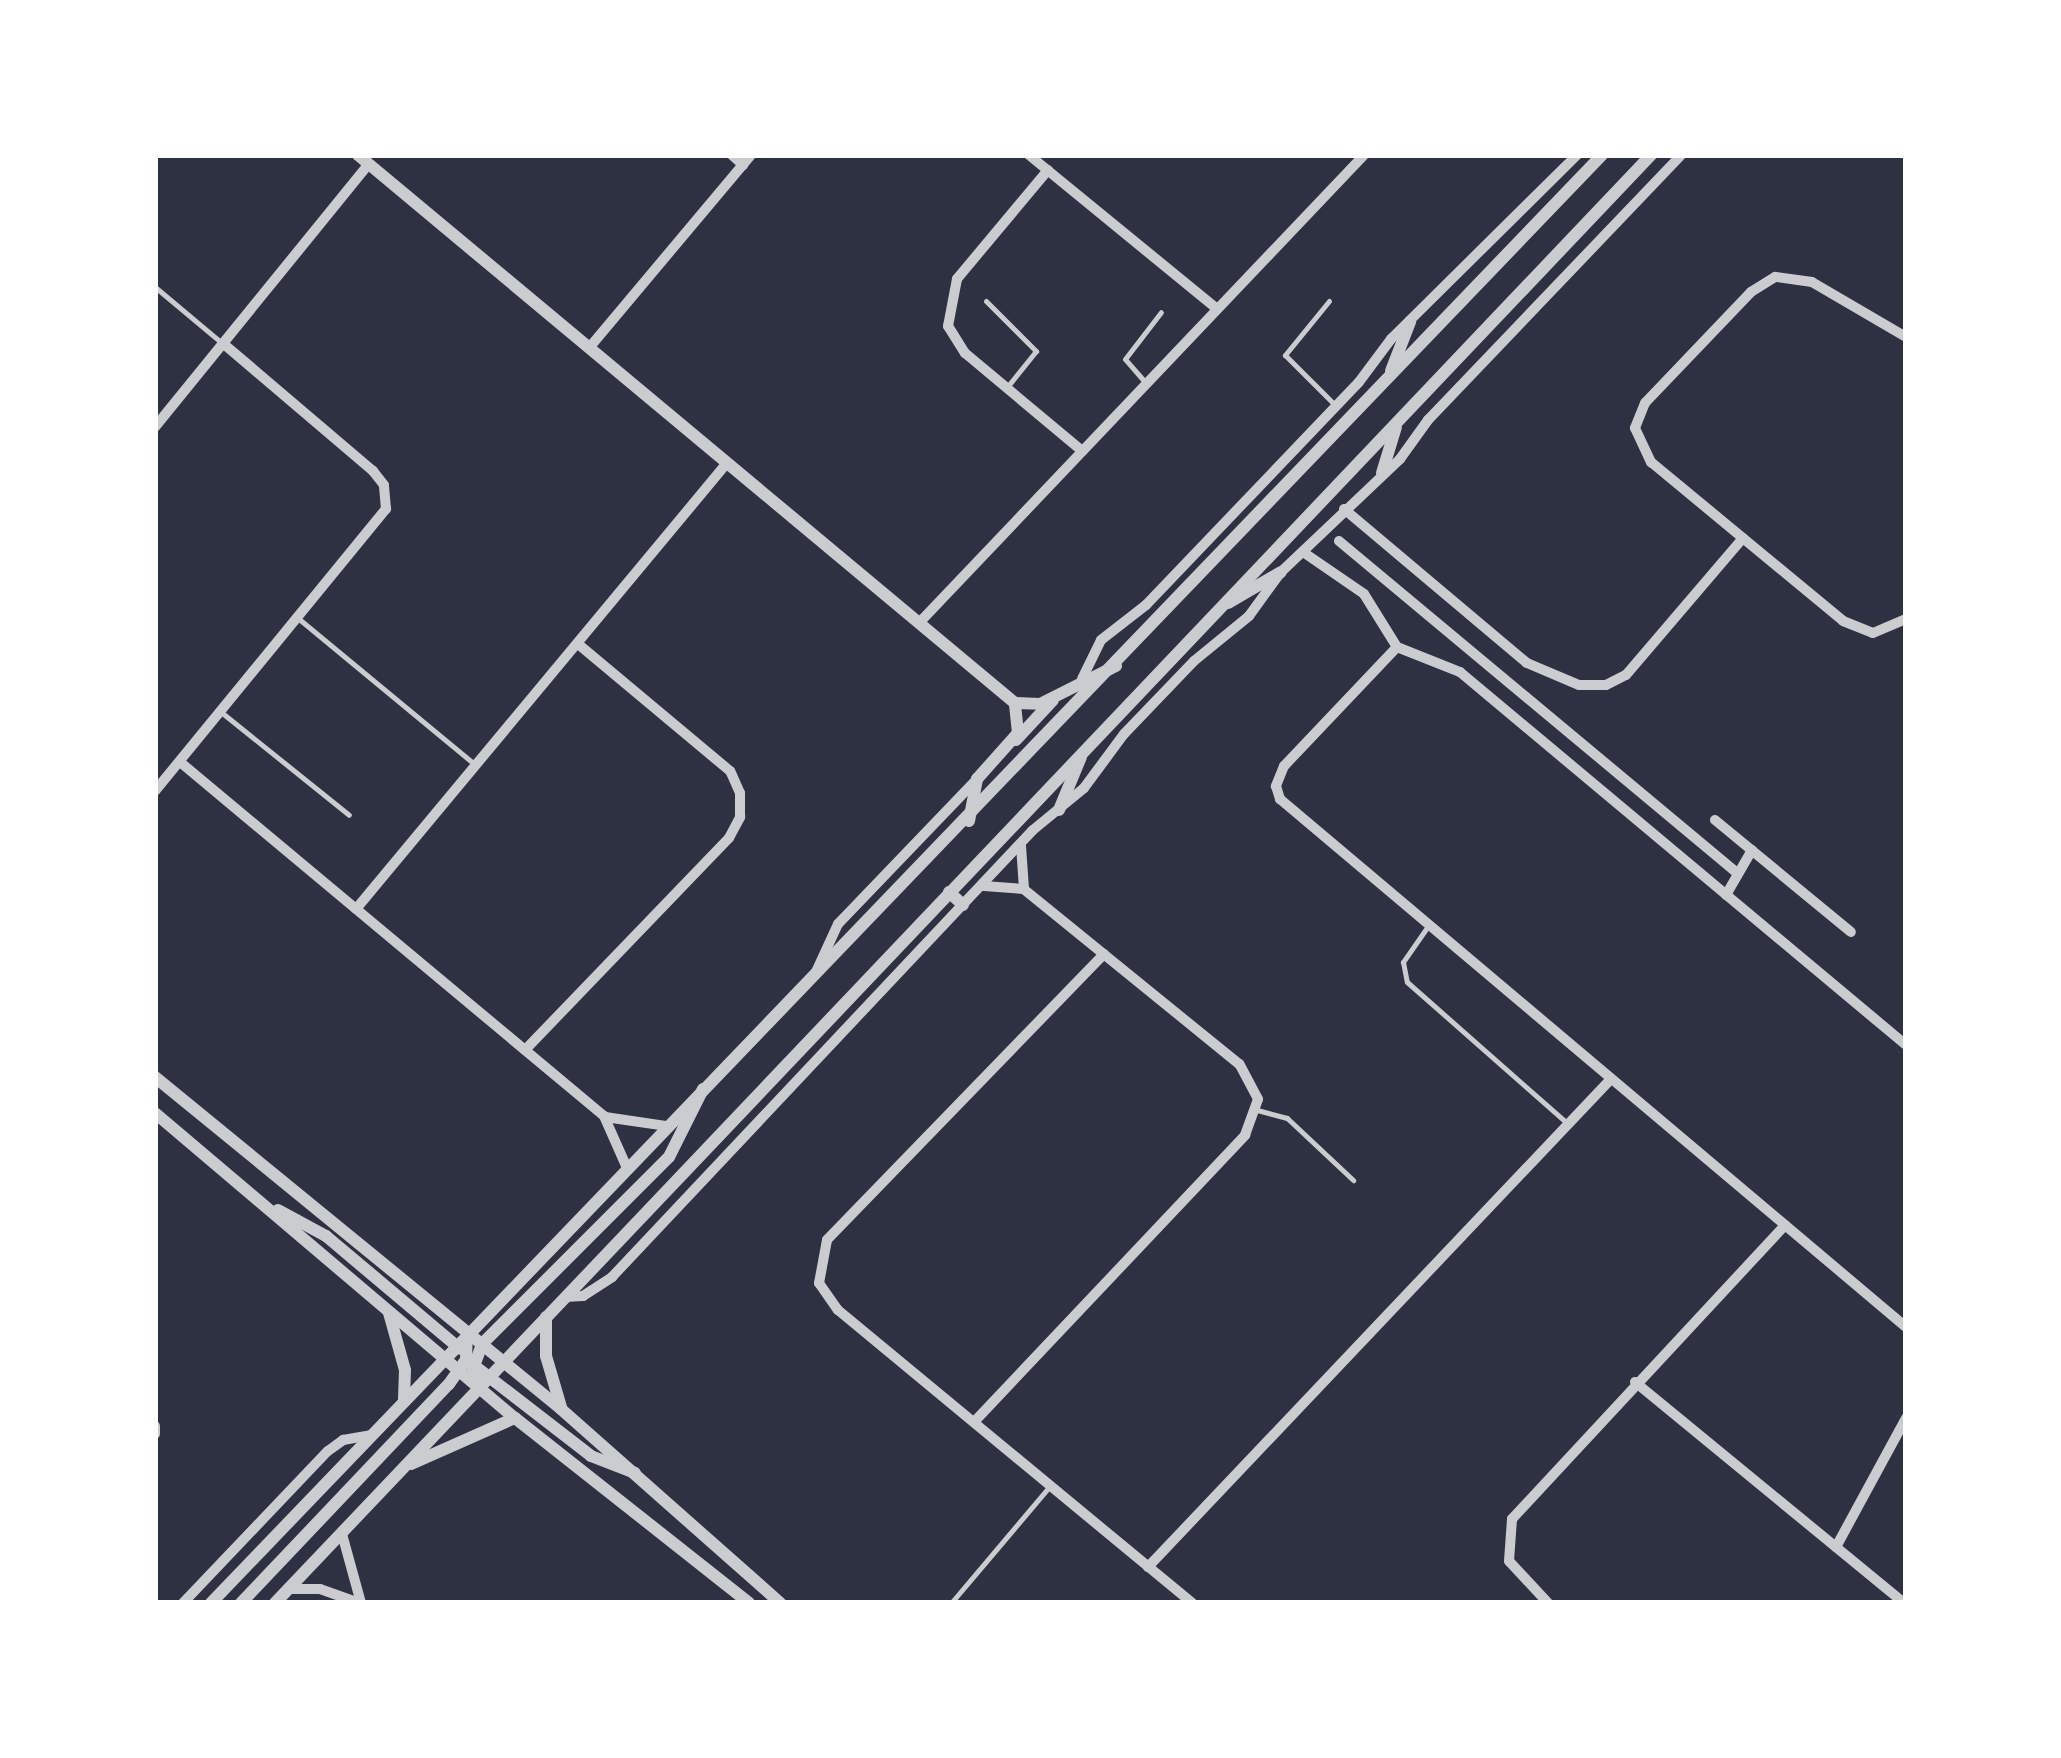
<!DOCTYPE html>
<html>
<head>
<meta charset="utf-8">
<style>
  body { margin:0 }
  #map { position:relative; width:2061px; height:1758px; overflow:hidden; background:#2d3142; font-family:Commissioner,sans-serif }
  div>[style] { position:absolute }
  .service>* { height:5px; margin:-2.5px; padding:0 2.5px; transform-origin:2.5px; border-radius:2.5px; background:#caccd0 }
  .minor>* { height:10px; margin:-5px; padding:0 5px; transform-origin:5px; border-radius:5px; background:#caccd0 }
  .tertiary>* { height:12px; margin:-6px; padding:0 6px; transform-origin:6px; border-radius:6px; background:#caccd0 }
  span { translate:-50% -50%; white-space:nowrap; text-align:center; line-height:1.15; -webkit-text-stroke:8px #fff; paint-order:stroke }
  .frame { position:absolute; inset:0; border:158px solid #fff; pointer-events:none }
</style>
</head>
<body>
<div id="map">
  <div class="service">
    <i style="left:155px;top:287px;width:87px;rotate:39.9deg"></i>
    <i style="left:986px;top:301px;width:71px;rotate:45deg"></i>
    <i style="left:1036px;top:351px;width:45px;rotate:128.7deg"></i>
    <i style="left:1329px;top:301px;width:70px;rotate:129.2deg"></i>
    <i style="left:1285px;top:355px;width:69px;rotate:45deg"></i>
    <i style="left:1145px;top:382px;width:30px;rotate:-131deg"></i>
    <i style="left:1125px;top:359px;width:59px;rotate:-52.5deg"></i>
    <i style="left:299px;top:619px;width:227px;rotate:39.6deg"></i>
    <i style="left:221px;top:712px;width:164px;rotate:38.8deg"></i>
    <i style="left:1428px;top:926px;width:44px;rotate:124.8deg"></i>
    <i style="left:1403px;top:962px;width:20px;rotate:79deg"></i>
    <i style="left:1407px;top:982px;width:215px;rotate:41.4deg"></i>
    <i style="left:1257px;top:1110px;width:31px;rotate:15deg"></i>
    <i style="left:1287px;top:1118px;width:91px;rotate:43.2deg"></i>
    <i style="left:951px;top:1603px;width:153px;rotate:-49.8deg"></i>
  </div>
  <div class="minor">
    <i style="left:732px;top:155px;width:15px;rotate:42deg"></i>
    <i style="left:1029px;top:155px;width:243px;rotate:39.3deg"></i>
    <i style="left:1048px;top:170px;width:142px;rotate:129.9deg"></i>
    <i style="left:957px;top:279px;width:48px;rotate:100.8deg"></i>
    <i style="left:948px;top:326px;width:32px;rotate:58deg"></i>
    <i style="left:965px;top:353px;width:153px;rotate:39.9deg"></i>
    <i style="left:1906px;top:337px;width:109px;rotate:-149.7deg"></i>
    <i style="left:1812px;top:282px;width:37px;rotate:-172deg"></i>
    <i style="left:1775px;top:277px;width:28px;rotate:148deg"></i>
    <i style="left:1751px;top:292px;width:153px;rotate:133.7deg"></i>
    <i style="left:1645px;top:403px;width:27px;rotate:112deg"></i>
    <i style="left:1635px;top:428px;width:38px;rotate:65deg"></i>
    <i style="left:1651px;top:462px;width:249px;rotate:39.6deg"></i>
    <i style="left:1843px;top:621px;width:32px;rotate:22deg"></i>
    <i style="left:1873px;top:633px;width:36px;rotate:-23deg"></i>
    <i style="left:589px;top:348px;width:252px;rotate:-50deg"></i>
    <i style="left:155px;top:427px;width:339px;rotate:-50.9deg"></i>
    <i style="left:1344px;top:509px;width:239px;rotate:40.1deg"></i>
    <i style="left:1527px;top:663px;width:56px;rotate:22.9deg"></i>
    <i style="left:1579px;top:685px;width:27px"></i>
    <i style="left:1606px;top:685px;width:22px;rotate:-27deg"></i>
    <i style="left:1626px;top:675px;width:180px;rotate:-49.5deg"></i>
    <i style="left:1339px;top:541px;width:517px;rotate:39.82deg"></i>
    <i style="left:1303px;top:552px;width:74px;rotate:34.5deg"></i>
    <i style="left:1364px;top:594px;width:62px;rotate:58.1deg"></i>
    <i style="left:1397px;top:647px;width:68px;rotate:21.6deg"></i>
    <i style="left:1460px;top:672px;width:581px;rotate:39.91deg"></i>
    <i style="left:919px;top:623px;width:646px;rotate:-46.44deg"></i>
    <i style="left:1397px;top:647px;width:164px;rotate:133.5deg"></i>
    <i style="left:1284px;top:766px;width:22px;rotate:112deg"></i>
    <i style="left:1276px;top:786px;width:14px;rotate:73deg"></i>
    <i style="left:1280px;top:799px;width:819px;rotate:40.15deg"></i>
    <i style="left:1082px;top:679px;width:43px;rotate:-64deg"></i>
    <i style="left:1101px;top:640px;width:57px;rotate:-37.9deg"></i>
    <i style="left:1146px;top:605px;width:308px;rotate:-46.3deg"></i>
    <i style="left:1359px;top:382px;width:54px;rotate:-53.3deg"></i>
    <i style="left:1391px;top:339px;width:262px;rotate:-44.7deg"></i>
    <i style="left:180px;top:762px;width:552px;rotate:39.86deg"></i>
    <i style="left:604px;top:1116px;width:57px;rotate:66.1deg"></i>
    <i style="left:155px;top:791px;width:365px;rotate:-50.7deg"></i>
    <i style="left:386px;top:509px;width:24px;rotate:-95deg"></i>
    <i style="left:384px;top:485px;width:18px;rotate:-128deg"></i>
    <i style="left:373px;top:471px;width:196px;rotate:-139.6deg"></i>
    <i style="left:1715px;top:820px;width:176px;rotate:39.5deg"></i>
    <i style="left:1021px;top:846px;width:43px;rotate:86deg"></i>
    <i style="left:1726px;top:895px;width:52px;rotate:-60deg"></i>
    <i style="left:356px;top:909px;width:580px;rotate:-50.25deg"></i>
    <i style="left:1104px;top:954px;width:398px;rotate:134.1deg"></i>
    <i style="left:827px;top:1240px;width:44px;rotate:100.5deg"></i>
    <i style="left:819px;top:1283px;width:33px;rotate:55deg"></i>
    <i style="left:838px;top:1310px;width:460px;rotate:39.6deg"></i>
    <i style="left:815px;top:974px;width:55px;rotate:-65.3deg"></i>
    <i style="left:838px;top:924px;width:201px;rotate:-46.2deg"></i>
    <i style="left:525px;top:1050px;width:294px;rotate:-46.1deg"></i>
    <i style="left:729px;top:838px;width:24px;rotate:-62deg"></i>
    <i style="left:740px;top:817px;width:24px;rotate:-90deg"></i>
    <i style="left:740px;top:793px;width:24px;rotate:-114deg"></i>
    <i style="left:730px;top:771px;width:199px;rotate:-140.1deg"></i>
    <i style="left:605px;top:1117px;width:63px;rotate:8.3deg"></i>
    <i style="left:565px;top:1297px;width:18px;rotate:-3deg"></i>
    <i style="left:583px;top:1296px;width:35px;rotate:-33deg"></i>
    <i style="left:612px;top:1277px;width:614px;rotate:-46.72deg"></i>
    <i style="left:1033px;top:830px;width:66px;rotate:-39.5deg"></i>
    <i style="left:1084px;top:788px;width:67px;rotate:-53.5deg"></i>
    <i style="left:1124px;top:734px;width:101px;rotate:-46.2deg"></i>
    <i style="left:1194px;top:661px;width:71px;rotate:-39.3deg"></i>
    <i style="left:1249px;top:616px;width:54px;rotate:-54deg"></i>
    <i style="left:1281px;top:572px;width:164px;rotate:-43.5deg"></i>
    <i style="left:1400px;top:459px;width:48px;rotate:-54.3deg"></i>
    <i style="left:1428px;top:420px;width:366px;rotate:-46.3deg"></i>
    <i style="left:1635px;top:1382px;width:348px;rotate:39.4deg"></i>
    <i style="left:974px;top:1422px;width:395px;rotate:-46.6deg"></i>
    <i style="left:1245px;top:1135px;width:38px;rotate:-70deg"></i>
    <i style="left:1258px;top:1099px;width:40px;rotate:-118deg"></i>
    <i style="left:1239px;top:1064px;width:277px;rotate:-140.9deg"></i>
    <i style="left:1024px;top:889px;width:40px;rotate:-175.7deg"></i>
    <i style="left:155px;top:1426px;width:8px;rotate:90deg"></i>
    <i style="left:342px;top:1534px;width:72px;rotate:74.6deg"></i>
    <i style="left:1836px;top:1547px;width:147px;rotate:-61.5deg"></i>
    <i style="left:1148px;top:1567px;width:673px;rotate:-46.51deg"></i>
    <i style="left:289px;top:1589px;width:31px"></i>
    <i style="left:320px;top:1589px;width:41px;rotate:19.7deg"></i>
    <i style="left:183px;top:1603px;width:210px;rotate:-46.4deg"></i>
    <i style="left:328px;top:1451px;width:19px;rotate:-36deg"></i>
    <i style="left:343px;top:1440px;width:28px;rotate:-10deg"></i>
    <i style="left:1548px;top:1603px;width:57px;rotate:-132.9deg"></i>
    <i style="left:1509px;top:1561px;width:42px;rotate:-85.9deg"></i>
    <i style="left:1512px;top:1519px;width:401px;rotate:-47.1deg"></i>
  </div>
  <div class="tertiary">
    <i style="left:358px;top:155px;width:856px;rotate:39.83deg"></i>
    <i style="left:1015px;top:703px;width:25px;rotate:2deg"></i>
    <i style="left:1040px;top:704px;width:85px;rotate:-26.6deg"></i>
    <i style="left:1391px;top:371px;width:53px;rotate:-68.8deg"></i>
    <i style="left:1382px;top:473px;width:48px;rotate:-73.1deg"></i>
    <i style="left:1228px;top:603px;width:61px;rotate:-30.3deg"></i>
    <i style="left:1016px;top:740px;width:54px;rotate:-47.2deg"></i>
    <i style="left:1059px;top:810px;width:57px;rotate:-67.5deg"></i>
    <i style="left:969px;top:821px;width:43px;rotate:-79.2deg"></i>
    <i style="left:977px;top:779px;width:62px;rotate:-48.3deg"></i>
    <i style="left:1018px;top:733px;width:30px;rotate:-96deg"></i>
    <i style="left:949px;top:892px;width:19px;rotate:43deg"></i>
    <i style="left:155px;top:1077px;width:524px;rotate:39.27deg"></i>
    <i style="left:561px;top:1409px;width:293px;rotate:41.5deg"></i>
    <i style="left:155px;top:1113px;width:472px;rotate:40.3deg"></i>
    <i style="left:515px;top:1418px;width:298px;rotate:38.3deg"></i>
    <i style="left:278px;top:1210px;width:55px;rotate:28.4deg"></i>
    <i style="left:326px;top:1236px;width:175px;rotate:40.1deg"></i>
    <i style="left:389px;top:1313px;width:59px;rotate:74.3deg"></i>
    <i style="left:405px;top:1370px;width:29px;rotate:92deg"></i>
    <i style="left:546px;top:1317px;width:39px;rotate:90deg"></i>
    <i style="left:546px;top:1356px;width:53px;rotate:73.6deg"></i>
    <i style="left:467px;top:1360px;width:157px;rotate:37.7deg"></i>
    <i style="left:591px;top:1456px;width:47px;rotate:21.1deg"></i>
    <i style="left:477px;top:1385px;width:16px;rotate:-104deg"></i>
    <i style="left:473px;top:1369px;width:27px;rotate:-70deg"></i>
    <i style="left:482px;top:1344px;width:264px;rotate:-45deg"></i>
    <i style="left:669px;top:1157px;width:76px;rotate:-63.4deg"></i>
    <i style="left:411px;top:1464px;width:114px;rotate:-23.9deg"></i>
    <i style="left:211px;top:1603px;width:2008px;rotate:-46.15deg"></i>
    <i style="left:241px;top:1603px;width:302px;rotate:-46.5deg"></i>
    <i style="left:449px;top:1384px;width:29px;rotate:-55deg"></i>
    <i style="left:466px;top:1360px;width:28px;rotate:-88deg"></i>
    <i style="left:275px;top:1603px;width:1998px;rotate:-46.46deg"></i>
  </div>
  <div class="frame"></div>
</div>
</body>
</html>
